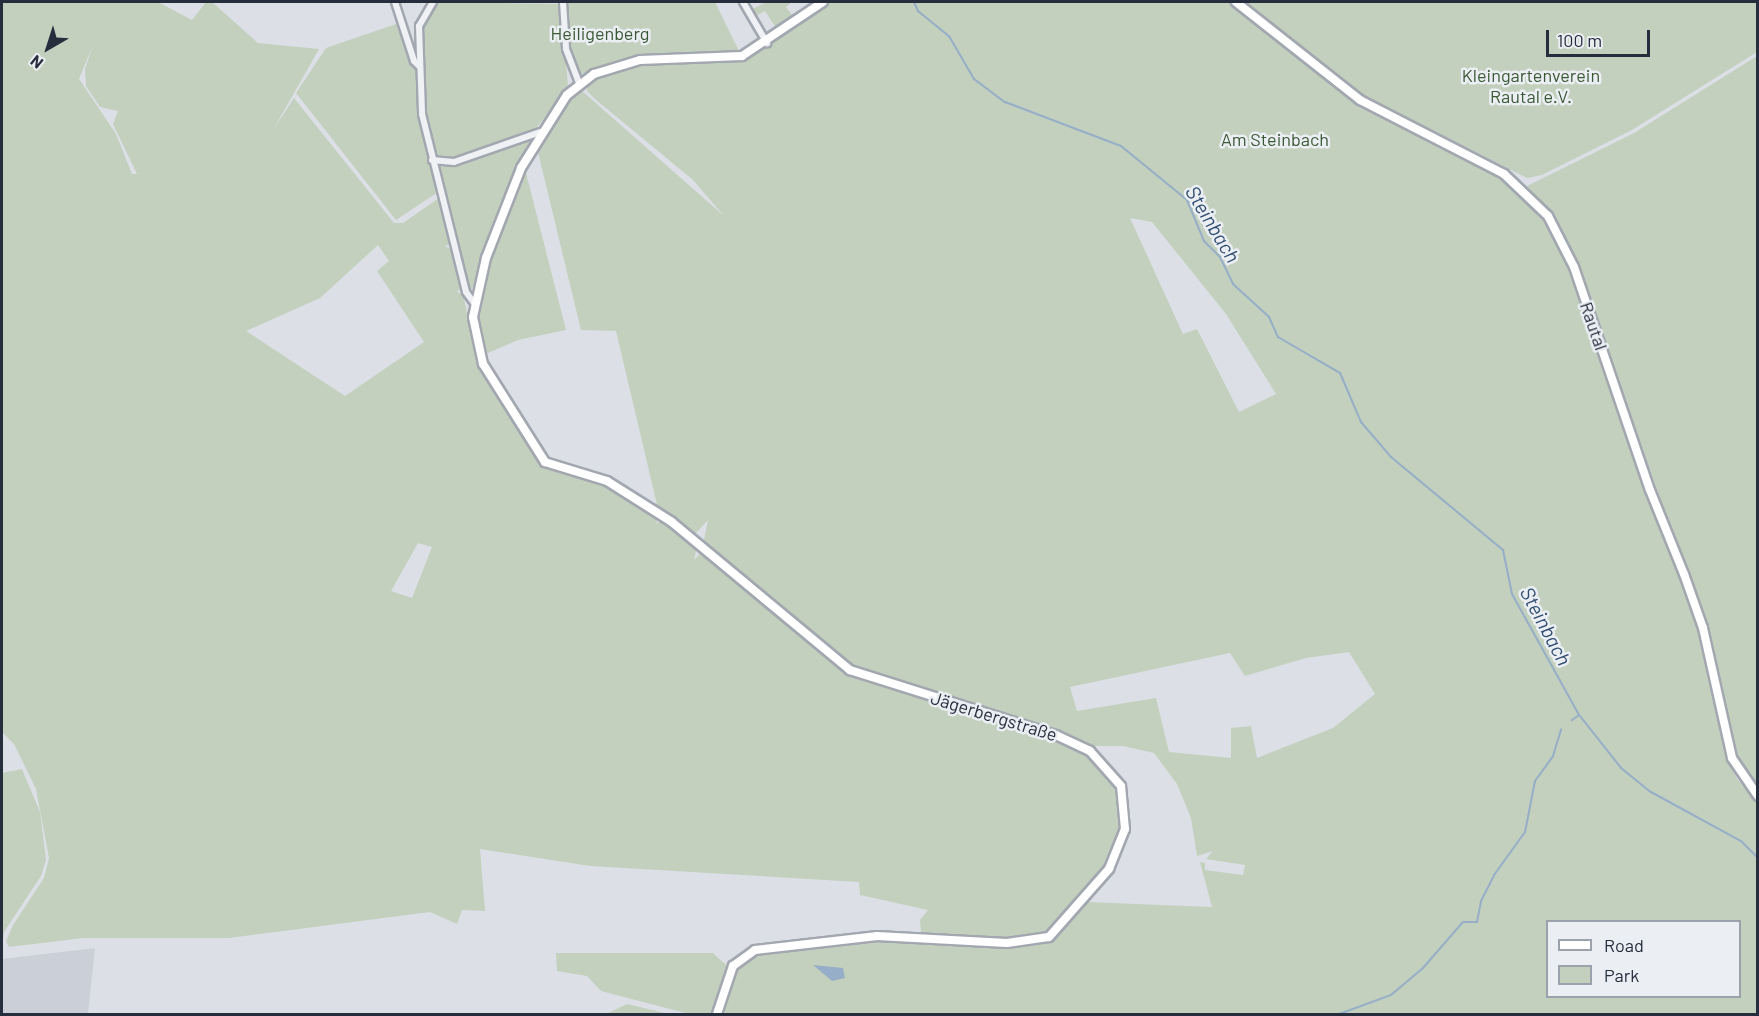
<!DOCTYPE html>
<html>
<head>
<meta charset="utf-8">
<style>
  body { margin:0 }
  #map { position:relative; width:1759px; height:1016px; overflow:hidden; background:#dce0e6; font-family:Barlow,sans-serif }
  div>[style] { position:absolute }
  .built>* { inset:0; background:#cacfd8 }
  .green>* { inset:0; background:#c2d0bd }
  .water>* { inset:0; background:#96aec7 }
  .stream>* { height:2px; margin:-1px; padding:0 1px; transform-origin:1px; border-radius:1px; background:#96aec7 }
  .roads { filter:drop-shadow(2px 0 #a2a7b0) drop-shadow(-2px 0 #a2a7b0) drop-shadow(0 2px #a2a7b0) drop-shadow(0 -2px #a2a7b0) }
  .street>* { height:6px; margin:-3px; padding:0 3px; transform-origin:3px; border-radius:3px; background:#eff1f5 }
  .secondary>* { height:8px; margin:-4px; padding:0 4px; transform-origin:4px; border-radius:4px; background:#fff }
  span { translate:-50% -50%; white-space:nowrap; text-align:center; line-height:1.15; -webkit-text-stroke:5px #ebeff4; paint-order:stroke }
  .park-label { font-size:18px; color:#3a5833 }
  .street-label { font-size:18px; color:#262e3d }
  .water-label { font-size:20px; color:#304c70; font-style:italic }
  .frame { position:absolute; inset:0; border:3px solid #262e3d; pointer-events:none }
  .legend { position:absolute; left:1546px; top:920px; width:195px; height:78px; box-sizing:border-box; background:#ebeff4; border:2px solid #9ca2ab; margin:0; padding:8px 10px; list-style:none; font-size:18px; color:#262e3d }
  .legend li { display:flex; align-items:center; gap:12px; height:30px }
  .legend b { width:30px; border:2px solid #9ca2ab }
  .north { position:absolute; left:18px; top:18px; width:60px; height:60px; -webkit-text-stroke:4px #ebeff4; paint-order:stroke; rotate:219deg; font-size:16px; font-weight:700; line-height:24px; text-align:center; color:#262e3d }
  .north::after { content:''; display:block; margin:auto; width:21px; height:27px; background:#262e3d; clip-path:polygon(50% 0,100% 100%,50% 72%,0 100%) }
  .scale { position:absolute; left:1546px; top:30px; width:104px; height:27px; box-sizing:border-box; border:3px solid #262e3d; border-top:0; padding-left:8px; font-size:18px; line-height:21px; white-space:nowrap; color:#262e3d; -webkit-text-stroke:4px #ebeff4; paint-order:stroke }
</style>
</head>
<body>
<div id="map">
  <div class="built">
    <i style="clip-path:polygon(95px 948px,88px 1014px,2px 1014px,2px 959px)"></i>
  </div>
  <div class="green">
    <i style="clip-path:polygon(evenodd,2px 2px,158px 2px,192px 20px,206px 2px,212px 2px,258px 43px,319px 49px,273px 130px,294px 98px,394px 223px,403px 223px,439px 198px,450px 244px,445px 246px,452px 250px,461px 288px,457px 292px,463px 294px,476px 358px,495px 395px,543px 464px,606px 484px,656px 516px,657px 524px,662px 519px,697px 546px,694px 560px,702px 552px,835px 664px,859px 679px,1022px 727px,1087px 755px,1118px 787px,1122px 828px,1105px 867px,1048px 934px,1027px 940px,921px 933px,920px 920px,928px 910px,860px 895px,859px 882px,590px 866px,480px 849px,485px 911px,462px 910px,457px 924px,430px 912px,229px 938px,83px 938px,9px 947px,6px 941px,13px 925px,44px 878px,49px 858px,36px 789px,14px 744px,2px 732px,2px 2px,93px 45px,85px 69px,86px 86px,100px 107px,118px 111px,113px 124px,137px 174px,132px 174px,116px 134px,79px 79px,93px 45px,2px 2px,378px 245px,389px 261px,377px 271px,424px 342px,345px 396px,246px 331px,320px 298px,378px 245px,2px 2px,418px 543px,432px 547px,412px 598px,391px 591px,418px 543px)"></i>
    <i style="clip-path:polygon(436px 2px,562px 4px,568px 88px,533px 132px,451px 160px,435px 155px,425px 112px,422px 28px)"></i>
    <i style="clip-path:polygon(565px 2px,715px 2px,740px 53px,640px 57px,580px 74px,574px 71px,569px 50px)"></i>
    <i style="clip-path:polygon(767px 2px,792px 2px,786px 7px,795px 19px,778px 31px,765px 11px,756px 16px,752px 9px)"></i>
    <i style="clip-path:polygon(evenodd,829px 2px,1228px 2px,1373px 114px,1505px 180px,1546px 218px,1570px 264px,1699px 628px,1728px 760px,1737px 779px,1757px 802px,1757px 1014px,720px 1014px,734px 973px,753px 954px,878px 940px,1034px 946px,1063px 929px,1086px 902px,1212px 907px,1200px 862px,1205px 863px,1205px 870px,1243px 875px,1245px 865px,1206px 859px,1213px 851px,1197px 856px,1191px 818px,1177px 784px,1154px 753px,1123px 746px,1088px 746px,1025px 721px,863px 671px,847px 663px,708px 547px,704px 540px,708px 520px,694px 535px,658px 509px,616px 331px,581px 330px,536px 144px,565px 102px,581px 90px,724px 216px,693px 180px,595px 99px,587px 91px,587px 82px,641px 63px,741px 61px,829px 2px,1130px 218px,1152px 222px,1226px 314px,1276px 394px,1239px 412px,1197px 329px,1183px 334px,1130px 218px,829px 2px,1349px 652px,1375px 694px,1333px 728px,1257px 758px,1251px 726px,1231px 728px,1231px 758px,1169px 752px,1156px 698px,1077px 711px,1070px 687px,1230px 653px,1245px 676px,1306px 658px,1349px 652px,829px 2px,1548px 922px,1740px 922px,1740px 996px,1548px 996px,1548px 922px)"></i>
    <i style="clip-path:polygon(1242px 2px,1757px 2px,1757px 52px,1632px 130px,1542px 175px,1527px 178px,1363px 95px)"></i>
    <i style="clip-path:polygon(396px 24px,415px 67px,419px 112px,438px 192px,396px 220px,296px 93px,326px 48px)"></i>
    <i style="clip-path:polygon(1757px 56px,1757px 790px,1737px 756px,1687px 572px,1578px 272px,1556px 223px,1527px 186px,1634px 133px)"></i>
    <i style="clip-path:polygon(532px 137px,498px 213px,472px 289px,468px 287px,440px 166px)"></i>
    <i style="clip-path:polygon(525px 169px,566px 330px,518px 340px,483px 355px,477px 319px,489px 258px)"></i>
    <i style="clip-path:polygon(22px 769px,40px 812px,46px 860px,41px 876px,4px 932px,2px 951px,2px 773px)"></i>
    <i style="clip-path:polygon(556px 953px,713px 953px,727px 966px,713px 1014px,689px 1014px,601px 991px,587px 976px,557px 971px)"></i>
    <i style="clip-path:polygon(627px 1004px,669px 1014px,606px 1014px)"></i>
  </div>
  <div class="water">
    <i style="clip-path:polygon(813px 965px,843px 968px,845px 978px,832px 981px)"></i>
  </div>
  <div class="stream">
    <i style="left:914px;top:2px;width:10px;rotate:66deg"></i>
    <i style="left:918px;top:11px;width:40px;rotate:39deg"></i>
    <i style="left:949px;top:36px;width:50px;rotate:59.8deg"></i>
    <i style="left:974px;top:79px;width:39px;rotate:37deg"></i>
    <i style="left:1005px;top:102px;width:124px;rotate:20.8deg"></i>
    <i style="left:1121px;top:146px;width:85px;rotate:39.3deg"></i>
    <i style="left:1187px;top:200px;width:44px;rotate:67.5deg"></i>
    <i style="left:1204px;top:241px;width:23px;rotate:45deg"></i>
    <i style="left:1220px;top:257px;width:30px;rotate:64deg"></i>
    <i style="left:1233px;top:284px;width:49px;rotate:42.5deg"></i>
    <i style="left:1269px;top:317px;width:22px;rotate:66deg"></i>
    <i style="left:1278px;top:337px;width:72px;rotate:30.1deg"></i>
    <i style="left:1340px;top:373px;width:53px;rotate:66.8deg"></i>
    <i style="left:1361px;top:422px;width:46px;rotate:49.4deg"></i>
    <i style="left:1391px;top:457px;width:146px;rotate:39.7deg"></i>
    <i style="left:1503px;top:550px;width:45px;rotate:78.4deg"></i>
    <i style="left:1512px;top:594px;width:138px;rotate:61deg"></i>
    <i style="left:1579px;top:715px;width:9px;rotate:144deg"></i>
    <i style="left:1580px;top:716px;width:66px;rotate:51.7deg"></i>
    <i style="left:1621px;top:768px;width:38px;rotate:39deg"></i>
    <i style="left:1651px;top:792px;width:102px;rotate:28.6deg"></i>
    <i style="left:1741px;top:841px;width:24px;rotate:45deg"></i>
    <i style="left:1339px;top:1014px;width:55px;rotate:-20.1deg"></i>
    <i style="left:1391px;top:995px;width:42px;rotate:-40.2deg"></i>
    <i style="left:1423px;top:968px;width:61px;rotate:-49deg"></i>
    <i style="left:1463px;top:922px;width:14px"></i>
    <i style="left:1477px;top:922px;width:21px;rotate:-79deg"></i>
    <i style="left:1481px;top:901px;width:29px;rotate:-63deg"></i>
    <i style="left:1494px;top:875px;width:53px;rotate:-54.2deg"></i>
    <i style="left:1525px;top:832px;width:52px;rotate:-78.9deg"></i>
    <i style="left:1535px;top:781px;width:31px;rotate:-54deg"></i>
    <i style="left:1553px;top:756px;width:28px;rotate:-73deg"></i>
  </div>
  <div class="roads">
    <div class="street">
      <i style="left:395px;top:2px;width:62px;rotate:72.1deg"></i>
      <i style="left:414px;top:61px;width:7px;rotate:45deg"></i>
      <i style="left:433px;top:2px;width:28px;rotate:120deg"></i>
      <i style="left:419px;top:26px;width:88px;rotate:88deg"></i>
      <i style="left:422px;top:114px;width:183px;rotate:76.1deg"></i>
      <i style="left:466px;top:292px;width:14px;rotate:54deg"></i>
      <i style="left:563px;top:2px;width:47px;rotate:86.3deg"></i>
      <i style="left:566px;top:49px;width:36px;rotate:69deg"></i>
      <i style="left:743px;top:2px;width:48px;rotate:59.7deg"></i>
      <i style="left:432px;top:160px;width:22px;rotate:5deg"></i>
      <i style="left:454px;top:162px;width:91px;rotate:-19.2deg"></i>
    </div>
    <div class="secondary">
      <i style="left:1236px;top:2px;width:158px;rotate:38.3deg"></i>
      <i style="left:1360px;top:100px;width:162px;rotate:27.2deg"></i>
      <i style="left:1504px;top:174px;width:61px;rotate:43.7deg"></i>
      <i style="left:1548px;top:216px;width:57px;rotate:63deg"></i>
      <i style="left:1574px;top:267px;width:236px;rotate:71.2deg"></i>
      <i style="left:1650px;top:490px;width:91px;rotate:68deg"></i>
      <i style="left:1684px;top:574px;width:57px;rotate:70.6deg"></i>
      <i style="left:1703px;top:628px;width:133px;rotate:77.4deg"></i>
      <i style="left:1732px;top:758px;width:46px;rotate:55.6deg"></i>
      <i style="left:717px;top:1014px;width:51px;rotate:-71.6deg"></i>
      <i style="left:733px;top:966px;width:27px;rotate:-36deg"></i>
      <i style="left:755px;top:950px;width:123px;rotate:-6.5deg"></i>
      <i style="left:877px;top:936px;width:130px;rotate:3.1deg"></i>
      <i style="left:1007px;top:943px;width:42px;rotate:-8.1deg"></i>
      <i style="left:1049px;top:937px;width:91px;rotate:-48.6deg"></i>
      <i style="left:1109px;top:869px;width:43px;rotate:-68.2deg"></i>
      <i style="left:1125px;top:829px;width:43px;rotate:-95.3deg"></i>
      <i style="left:1121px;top:786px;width:47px;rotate:-131.5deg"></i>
      <i style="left:1090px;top:751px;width:38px;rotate:-155deg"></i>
      <i style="left:1056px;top:735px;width:216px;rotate:-162.5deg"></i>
      <i style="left:850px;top:670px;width:231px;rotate:-140.3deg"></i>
      <i style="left:672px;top:522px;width:77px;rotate:-147.8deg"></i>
      <i style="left:607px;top:481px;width:65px;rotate:-163deg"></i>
      <i style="left:545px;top:462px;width:116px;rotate:-122.3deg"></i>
      <i style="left:483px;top:364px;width:48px;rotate:-102deg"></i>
      <i style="left:473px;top:317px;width:60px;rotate:-77.6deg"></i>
      <i style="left:486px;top:258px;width:97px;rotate:-68.7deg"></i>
      <i style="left:521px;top:168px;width:86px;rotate:-57.8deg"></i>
      <i style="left:567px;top:95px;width:34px;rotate:-38deg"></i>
      <i style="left:594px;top:74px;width:48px;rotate:-16.9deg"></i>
      <i style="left:640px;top:60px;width:102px;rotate:-2.2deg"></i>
      <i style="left:742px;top:56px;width:97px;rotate:-33.7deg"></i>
    </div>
  </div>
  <div class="park-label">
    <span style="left:600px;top:33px">Heiligenberg</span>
    <span style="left:1531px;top:86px">Kleingartenverein<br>Rautal e.V.</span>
    <span style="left:1275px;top:139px">Am Steinbach</span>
  </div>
  <div class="street-label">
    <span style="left:1594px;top:326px;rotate:71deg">Rautal</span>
    <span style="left:994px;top:716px;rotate:17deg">Jägerbergstraße</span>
  </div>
  <div class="water-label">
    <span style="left:1213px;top:224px;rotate:59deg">Steinbach</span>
    <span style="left:1546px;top:626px;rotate:62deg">Steinbach</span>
  </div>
  <div class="frame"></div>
  <ul class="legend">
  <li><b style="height:8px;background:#fff"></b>Road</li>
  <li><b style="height:16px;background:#c2d0bd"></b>Park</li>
  </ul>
  <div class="north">N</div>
  <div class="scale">100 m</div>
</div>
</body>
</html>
